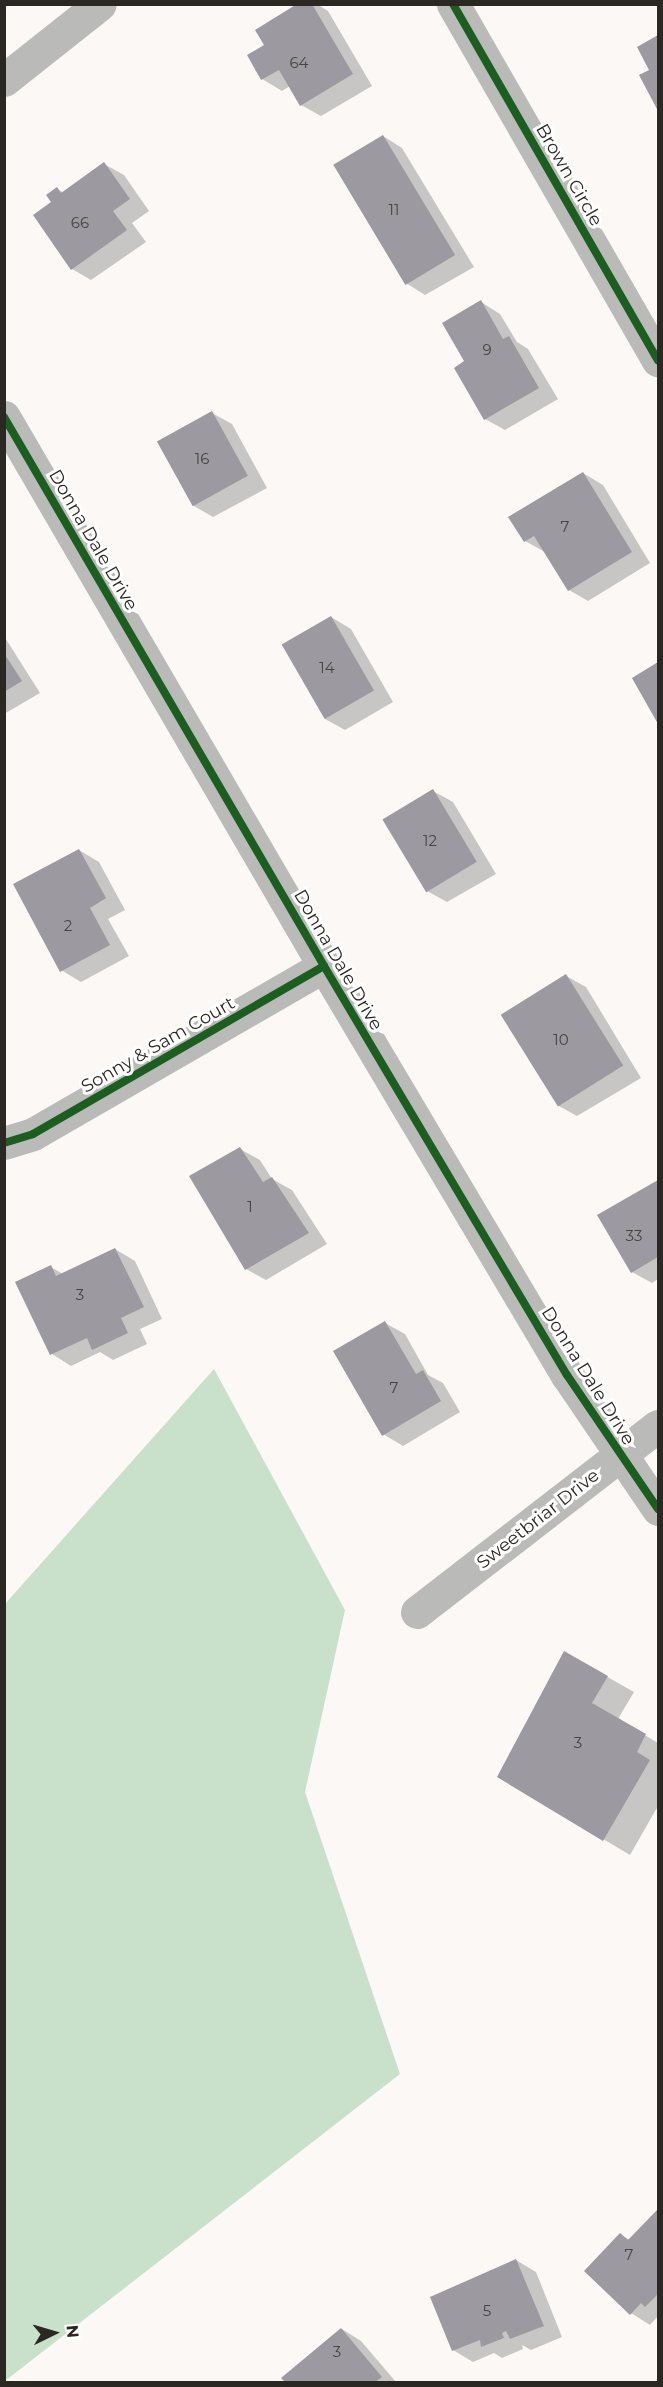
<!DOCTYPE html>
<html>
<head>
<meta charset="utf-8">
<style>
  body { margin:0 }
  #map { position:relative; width:663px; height:2387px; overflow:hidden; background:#fbf8f5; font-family:Montserrat,sans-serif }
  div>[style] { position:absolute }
  .forest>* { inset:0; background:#c9e1cb }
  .shadow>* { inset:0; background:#0003 }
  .building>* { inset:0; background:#9c99a0; transform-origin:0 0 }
  .street>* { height:33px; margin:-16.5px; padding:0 16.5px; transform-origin:16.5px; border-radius:16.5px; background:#babab9 }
  .cycleway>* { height:8px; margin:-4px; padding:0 4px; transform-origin:4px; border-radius:4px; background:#1b5e20 }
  span { translate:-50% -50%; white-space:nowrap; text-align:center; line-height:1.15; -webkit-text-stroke:6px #fff; paint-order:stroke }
  .number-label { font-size:15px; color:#474442 }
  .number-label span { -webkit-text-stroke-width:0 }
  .street-label { font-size:18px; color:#2b2723 }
  .frame { position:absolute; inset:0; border:6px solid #2b2723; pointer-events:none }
  .north { position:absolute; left:24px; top:2303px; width:60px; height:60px; -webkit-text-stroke:4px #fff; paint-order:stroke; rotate:85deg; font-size:16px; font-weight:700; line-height:24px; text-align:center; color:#2b2723 }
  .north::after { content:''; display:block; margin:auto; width:21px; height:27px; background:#2b2723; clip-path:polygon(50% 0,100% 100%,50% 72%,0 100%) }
</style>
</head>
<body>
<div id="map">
  <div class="forest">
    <i style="clip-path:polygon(214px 1369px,345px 1610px,305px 1792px,400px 2074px,5px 2381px,5px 1604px)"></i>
  </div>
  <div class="shadow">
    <i style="clip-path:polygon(300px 4px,317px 4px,328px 11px,372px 86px,321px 116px,301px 105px,290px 86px,282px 91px,262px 79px,249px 56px,266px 46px)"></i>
    <i style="clip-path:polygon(658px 37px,658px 108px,641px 76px,651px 70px,639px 48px)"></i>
    <i style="clip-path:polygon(383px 136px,402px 148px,474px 267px,425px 295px,406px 283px)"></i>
    <i style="clip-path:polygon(104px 164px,124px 175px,149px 211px,132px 223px,146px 242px,91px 280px,72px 269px,54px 203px,57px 189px,64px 193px)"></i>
    <i style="clip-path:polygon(481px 302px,500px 314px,517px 342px,528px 349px,558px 399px,505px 430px,485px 419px)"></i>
    <i style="clip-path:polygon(212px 413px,232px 424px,267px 488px,213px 517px,194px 506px)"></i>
    <i style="clip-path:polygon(583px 473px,603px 485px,650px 563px,588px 601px,569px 590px,545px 552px,525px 541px)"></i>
    <i style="clip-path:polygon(331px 617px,351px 629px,393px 702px,345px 730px,325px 719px)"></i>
    <i style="clip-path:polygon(4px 636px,40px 693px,4px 714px)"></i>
    <i style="clip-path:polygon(658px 664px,658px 721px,634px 678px)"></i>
    <i style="clip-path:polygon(433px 791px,453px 802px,496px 874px,447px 902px,427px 891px)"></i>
    <i style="clip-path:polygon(79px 850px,99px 862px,125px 910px,108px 919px,129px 956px,81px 982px,61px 970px)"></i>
    <i style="clip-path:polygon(566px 976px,586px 987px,641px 1078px,577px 1116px,557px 1105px)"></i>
    <i style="clip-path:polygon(240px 1149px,260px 1160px,272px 1179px,292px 1190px,327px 1244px,266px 1280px,246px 1269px)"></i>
    <i style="clip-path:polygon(658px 1181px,658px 1279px,652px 1283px,632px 1272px,599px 1216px)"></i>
    <i style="clip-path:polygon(115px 1249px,135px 1261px,162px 1319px,140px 1329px,147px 1344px,113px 1360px,100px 1352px,71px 1366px,52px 1354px,17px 1283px,51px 1267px,63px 1274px)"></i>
    <i style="clip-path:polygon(385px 1323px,405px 1334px,428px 1375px,443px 1383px,460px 1412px,403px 1446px,383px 1434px)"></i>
    <i style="clip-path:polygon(565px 1653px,634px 1692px,618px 1719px,658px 1743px,658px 1806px,630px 1855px,499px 1777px)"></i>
    <i style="clip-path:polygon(658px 2211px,658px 2316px,650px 2325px,631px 2313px,621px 2235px,630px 2240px)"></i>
    <i style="clip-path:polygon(516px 2260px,536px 2272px,562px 2337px,531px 2350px,522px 2345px,523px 2349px,502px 2358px,494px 2353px,473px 2362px,453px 2350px)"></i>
    <i style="clip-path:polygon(342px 2329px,361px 2341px,396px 2382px,287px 2382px,284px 2378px)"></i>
  </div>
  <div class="building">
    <i style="clip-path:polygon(297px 4px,312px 4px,353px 74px,300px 106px,279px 70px,261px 80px,247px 55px,264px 45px,255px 30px)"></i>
    <i style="clip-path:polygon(658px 35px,658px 111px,639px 75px,649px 70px,637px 47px)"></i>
    <i style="left:383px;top:135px;width:140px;height:58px;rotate:59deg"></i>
    <i style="clip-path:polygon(104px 162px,130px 199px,113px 211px,127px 230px,71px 270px,33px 215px,51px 202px,46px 195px,57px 187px,61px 193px)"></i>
    <i style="clip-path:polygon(481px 300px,503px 339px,509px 336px,539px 388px,484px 420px,454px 368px,464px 361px,442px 323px)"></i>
    <i style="left:212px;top:411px;width:74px;height:63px;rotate:61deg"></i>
    <i style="clip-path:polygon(583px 472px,632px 552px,568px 591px,534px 536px,524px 542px,508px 517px)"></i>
    <i style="left:331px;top:616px;width:86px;height:57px;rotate:60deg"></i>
    <i style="clip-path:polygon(4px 653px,22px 681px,4px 692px)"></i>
    <i style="clip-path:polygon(658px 662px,658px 724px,632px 678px)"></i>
    <i style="left:433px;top:789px;width:85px;height:59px;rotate:59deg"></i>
    <i style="clip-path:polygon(79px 849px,106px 898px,90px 908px,110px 945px,60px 972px,13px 884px)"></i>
    <i style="left:566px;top:974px;width:108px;height:77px;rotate:58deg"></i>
    <i style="clip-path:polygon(240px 1147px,263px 1182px,272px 1177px,309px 1233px,245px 1270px,189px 1176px)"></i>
    <i style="clip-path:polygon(658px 1180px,658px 1257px,631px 1273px,597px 1215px)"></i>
    <i style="clip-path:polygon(115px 1248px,144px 1307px,121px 1318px,128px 1333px,92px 1350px,87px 1338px,50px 1355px,15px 1282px,51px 1265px,56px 1276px)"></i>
    <i style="clip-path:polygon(385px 1321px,416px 1374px,423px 1370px,441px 1401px,382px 1436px,333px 1351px)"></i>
    <i style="clip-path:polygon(564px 1651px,608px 1676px,592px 1703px,646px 1734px,637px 1752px,650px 1760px,603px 1841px,497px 1777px)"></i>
    <i style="clip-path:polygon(658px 2209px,658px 2294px,645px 2307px,641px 2303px,630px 2315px,584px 2271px,620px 2233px,628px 2240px)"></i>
    <i style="clip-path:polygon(516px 2259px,544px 2326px,510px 2339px,506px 2331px,502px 2333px,504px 2338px,481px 2347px,480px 2340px,452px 2351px,430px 2297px)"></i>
    <i style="clip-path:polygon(341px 2328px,382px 2377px,375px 2382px,285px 2382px,281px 2378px)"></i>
  </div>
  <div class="street">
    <i style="left:453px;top:4px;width:411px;rotate:60.1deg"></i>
    <i style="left:4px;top:80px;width:122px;rotate:-38.4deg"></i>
    <i style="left:4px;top:417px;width:635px;rotate:59.76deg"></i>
    <i style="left:324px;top:966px;width:476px;rotate:59.3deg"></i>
    <i style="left:567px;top:1375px;width:162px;rotate:55.8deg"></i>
    <i style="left:4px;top:1143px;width:30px;rotate:-17deg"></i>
    <i style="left:33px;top:1134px;width:336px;rotate:-30deg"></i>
    <i style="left:417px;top:1612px;width:304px;rotate:-37.7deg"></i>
  </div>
  <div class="cycleway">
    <i style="left:453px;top:4px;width:411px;rotate:60.1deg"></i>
    <i style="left:4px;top:417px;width:635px;rotate:59.76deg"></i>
    <i style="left:324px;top:966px;width:476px;rotate:59.3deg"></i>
    <i style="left:567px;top:1375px;width:162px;rotate:55.8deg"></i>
    <i style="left:4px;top:1143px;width:30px;rotate:-17deg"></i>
    <i style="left:33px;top:1134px;width:336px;rotate:-30deg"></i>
  </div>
  <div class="number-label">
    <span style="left:299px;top:63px">64</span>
    <span style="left:394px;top:210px">11</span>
    <span style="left:80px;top:223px">66</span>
    <span style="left:487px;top:350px">9</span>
    <span style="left:202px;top:459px">16</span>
    <span style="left:565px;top:527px">7</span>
    <span style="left:327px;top:668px">14</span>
    <span style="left:430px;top:841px">12</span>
    <span style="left:68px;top:926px">2</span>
    <span style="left:561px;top:1040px">10</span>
    <span style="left:250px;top:1207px">1</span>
    <span style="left:634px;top:1236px">33</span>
    <span style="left:80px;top:1295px">3</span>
    <span style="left:394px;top:1388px">7</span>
    <span style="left:578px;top:1743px">3</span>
    <span style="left:629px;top:2255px">7</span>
    <span style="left:487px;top:2311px">5</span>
    <span style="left:337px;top:2352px">3</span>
  </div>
  <div class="street-label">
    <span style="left:569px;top:175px;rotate:60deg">Brown Circle</span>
    <span style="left:93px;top:540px;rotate:60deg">Donna Dale Drive</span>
    <span style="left:338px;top:960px;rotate:60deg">Donna Dale Drive</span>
    <span style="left:158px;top:1045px;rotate:-30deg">Sonny &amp; Sam Court</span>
    <span style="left:588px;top:1376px;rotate:58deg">Donna Dale Drive</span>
    <span style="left:538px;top:1519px;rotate:-38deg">Sweetbriar Drive</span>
  </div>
  <div class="frame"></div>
  <div class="north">N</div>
</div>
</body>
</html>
